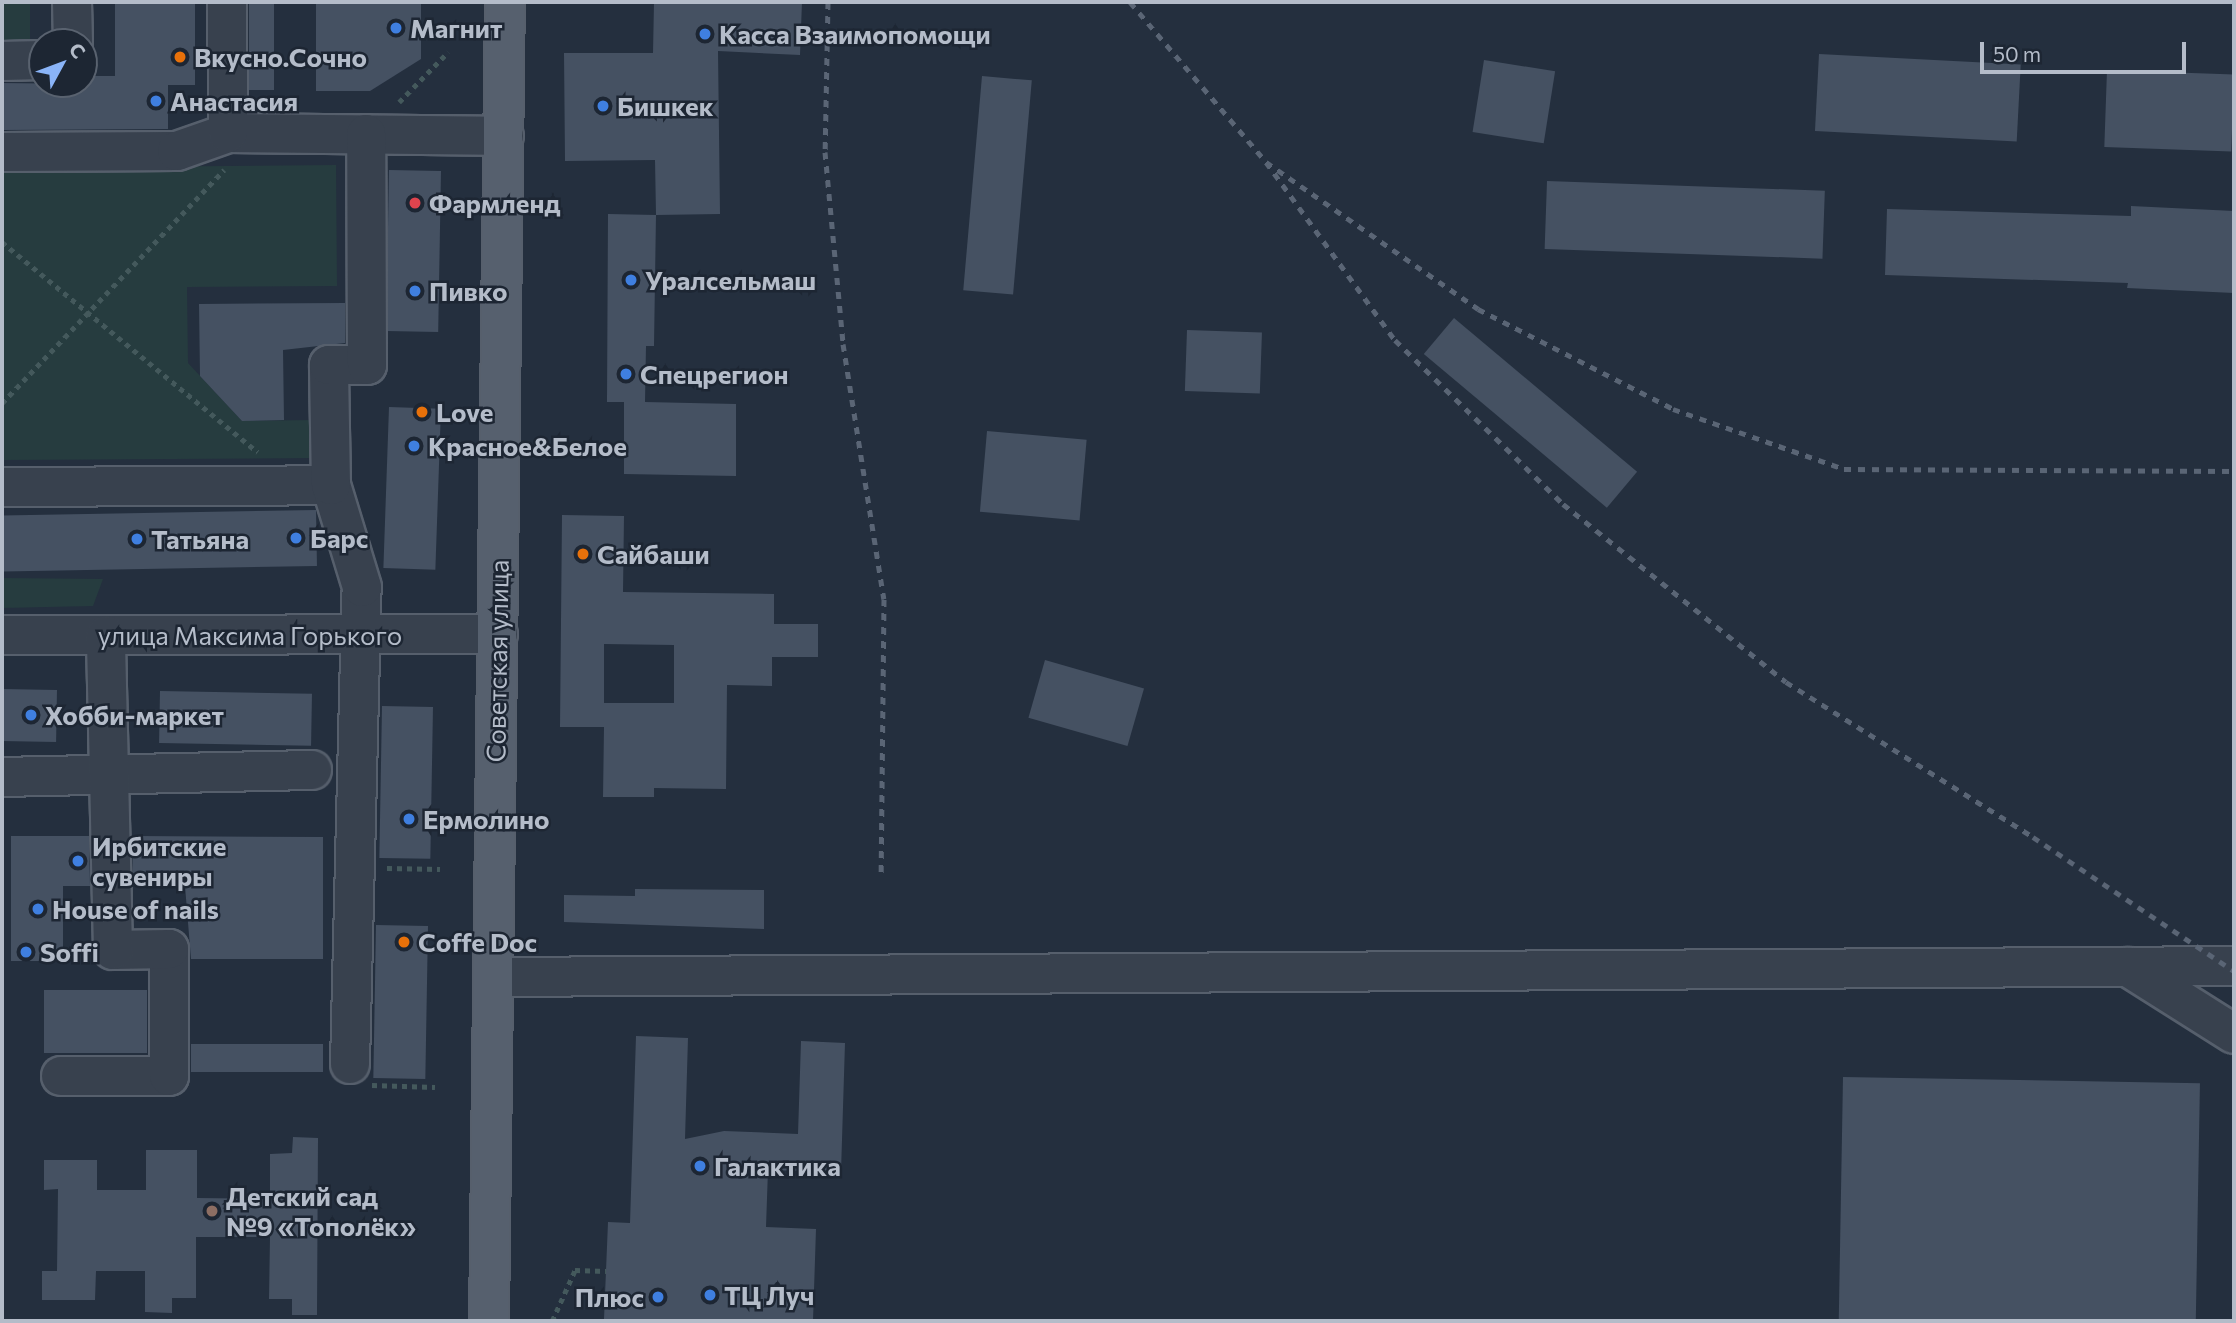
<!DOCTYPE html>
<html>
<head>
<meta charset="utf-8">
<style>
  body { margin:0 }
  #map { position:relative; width:2236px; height:1323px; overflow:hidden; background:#242f3e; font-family:Commissioner,sans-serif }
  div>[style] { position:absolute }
  .green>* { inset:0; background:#263c3f; transform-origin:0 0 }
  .building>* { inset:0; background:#455162; transform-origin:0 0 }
  .path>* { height:4.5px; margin-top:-2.25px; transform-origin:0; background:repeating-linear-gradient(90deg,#44595c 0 5px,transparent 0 10px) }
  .roads { filter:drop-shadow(2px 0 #565f6c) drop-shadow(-2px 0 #565f6c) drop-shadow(0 2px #565f6c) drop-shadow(0 -2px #565f6c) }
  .minor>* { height:38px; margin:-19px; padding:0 19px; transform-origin:19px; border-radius:19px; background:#38414e }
  .major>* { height:38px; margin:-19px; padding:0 19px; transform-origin:19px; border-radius:19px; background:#56606e }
  .rail>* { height:5px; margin-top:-2.5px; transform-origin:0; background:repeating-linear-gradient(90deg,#5a6575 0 7px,transparent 0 14px) }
  .dots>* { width:19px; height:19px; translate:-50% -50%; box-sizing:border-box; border:4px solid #1d2633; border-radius:50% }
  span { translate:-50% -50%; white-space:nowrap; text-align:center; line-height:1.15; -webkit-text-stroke:5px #1d2633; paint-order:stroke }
  .poi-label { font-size:26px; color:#b4bcc9; font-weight:700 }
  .left { translate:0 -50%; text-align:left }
  .right { translate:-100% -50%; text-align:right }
  .street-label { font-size:26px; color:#b4bcc9 }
  .frame { position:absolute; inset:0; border:4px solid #b4bcc9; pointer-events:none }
  .north { position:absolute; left:28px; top:28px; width:70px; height:70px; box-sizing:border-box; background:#1d2633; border:2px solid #59626f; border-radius:50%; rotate:49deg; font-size:19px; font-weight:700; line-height:28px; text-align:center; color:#b4bcc9 }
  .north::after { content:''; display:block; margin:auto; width:24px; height:32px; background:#8ab4f8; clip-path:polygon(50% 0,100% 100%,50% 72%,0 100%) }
  .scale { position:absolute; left:1980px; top:42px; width:206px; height:32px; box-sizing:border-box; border:4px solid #b4bcc9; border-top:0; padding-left:9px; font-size:21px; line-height:24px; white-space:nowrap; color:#b4bcc9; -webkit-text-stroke:5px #1d2633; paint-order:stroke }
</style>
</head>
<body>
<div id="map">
  <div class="green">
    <i style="left:2px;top:2px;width:28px;height:43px"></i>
    <i style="clip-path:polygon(336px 165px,337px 286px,187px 287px,188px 363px,242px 421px,316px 420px,316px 458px,2px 460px,2px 168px)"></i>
    <i style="clip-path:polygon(2px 578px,103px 579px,93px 606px,2px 608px)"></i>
  </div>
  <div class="building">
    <i style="clip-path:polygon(115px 2px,195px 2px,195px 85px,168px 85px,168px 129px,2px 130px,2px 83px,84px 84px,84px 76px,115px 76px)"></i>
    <i style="left:249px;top:2px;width:25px;height:88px"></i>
    <i style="clip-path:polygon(316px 2px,421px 2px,421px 59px,370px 91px,316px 91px)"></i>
    <i style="clip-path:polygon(654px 2px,802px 2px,800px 55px,718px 51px,720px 214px,656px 215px,654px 346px,646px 346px,645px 402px,736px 404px,736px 476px,624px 474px,624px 402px,607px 402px,608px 214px,656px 215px,655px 160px,565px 161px,564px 53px,653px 53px)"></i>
    <i style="left:1819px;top:54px;width:202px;height:77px;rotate:3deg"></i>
    <i style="left:1484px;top:60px;width:72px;height:73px;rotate:9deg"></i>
    <i style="left:2107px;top:70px;width:127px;height:77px;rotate:2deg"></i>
    <i style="left:982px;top:76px;width:50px;height:215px;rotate:5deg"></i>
    <i style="left:389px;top:170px;width:52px;height:161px;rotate:1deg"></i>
    <i style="left:1547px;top:181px;width:278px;height:68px;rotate:2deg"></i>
    <i style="clip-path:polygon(2131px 206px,2234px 211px,2234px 293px,2127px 288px,2128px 283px,1885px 275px,1887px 209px,2131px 216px)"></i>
    <i style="clip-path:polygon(345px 303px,345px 343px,283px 350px,284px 420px,242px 421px,200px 376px,199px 304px)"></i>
    <i style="left:1454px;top:318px;width:239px;height:47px;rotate:40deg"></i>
    <i style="left:1187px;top:330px;width:75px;height:61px;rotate:2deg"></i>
    <i style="left:389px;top:407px;width:52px;height:161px;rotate:2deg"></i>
    <i style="left:987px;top:431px;width:100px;height:81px;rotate:5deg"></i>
    <i style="left:316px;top:510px;width:56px;height:314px;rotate:89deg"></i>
    <i style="clip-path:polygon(evenodd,562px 515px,624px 516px,623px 592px,774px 594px,774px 624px,818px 624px,818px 657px,772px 657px,772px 686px,727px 685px,726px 789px,654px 788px,654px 797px,603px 797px,604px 727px,560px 727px,562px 515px,604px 644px,674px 645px,674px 703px,604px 703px,604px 644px)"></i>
    <i style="left:1045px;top:660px;width:103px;height:60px;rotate:16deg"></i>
    <i style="left:2px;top:689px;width:55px;height:52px;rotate:1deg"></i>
    <i style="left:160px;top:691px;width:152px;height:52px;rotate:1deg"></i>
    <i style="left:382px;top:706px;width:51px;height:152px;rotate:1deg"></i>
    <i style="clip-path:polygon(11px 836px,89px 836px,90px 886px,63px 886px,63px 961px,11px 961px)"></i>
    <i style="clip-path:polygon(132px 836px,323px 837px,323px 959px,191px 959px,185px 886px,133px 886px)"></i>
    <i style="clip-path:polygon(635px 889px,764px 890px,764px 929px,564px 922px,564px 895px,635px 896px)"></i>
    <i style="left:376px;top:925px;width:52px;height:153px;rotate:1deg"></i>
    <i style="left:44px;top:990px;width:103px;height:63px"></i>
    <i style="clip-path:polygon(636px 1036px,688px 1038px,685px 1139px,724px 1131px,798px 1134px,801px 1041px,845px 1043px,841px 1172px,768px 1170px,766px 1227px,816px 1229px,813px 1321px,604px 1319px,608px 1222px,630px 1223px)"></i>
    <i style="left:191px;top:1044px;width:132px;height:28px"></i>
    <i style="left:1843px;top:1077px;width:357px;height:244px;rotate:1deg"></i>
    <i style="clip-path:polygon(293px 1137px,318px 1138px,317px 1315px,292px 1315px,292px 1299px,269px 1299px,270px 1237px,196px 1237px,196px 1298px,172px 1298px,172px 1313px,145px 1312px,145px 1271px,96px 1271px,95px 1300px,42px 1300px,42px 1271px,57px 1271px,58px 1189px,44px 1190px,44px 1160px,97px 1160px,97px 1190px,146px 1190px,146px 1150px,197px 1150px,197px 1198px,270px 1199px,270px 1154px,292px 1153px)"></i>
  </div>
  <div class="path">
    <i style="left:399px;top:102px;width:70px;rotate:-45.6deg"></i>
    <i style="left:2px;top:242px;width:331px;rotate:39.4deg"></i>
    <i style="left:2px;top:403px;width:322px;rotate:-46.4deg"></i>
    <i style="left:387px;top:868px;width:53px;rotate:1.1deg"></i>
    <i style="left:372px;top:1085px;width:63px;rotate:1.8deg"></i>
    <i style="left:552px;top:1321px;width:56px;rotate:-65.7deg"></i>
    <i style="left:575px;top:1270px;width:31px;rotate:2deg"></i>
  </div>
  <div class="roads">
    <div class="minor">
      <i style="left:72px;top:2px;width:40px;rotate:88.6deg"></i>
      <i style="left:2px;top:61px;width:40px;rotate:-1.4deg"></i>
      <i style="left:228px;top:133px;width:276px;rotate:0.6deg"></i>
      <i style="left:2px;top:152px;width:175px;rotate:-0.3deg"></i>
      <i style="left:177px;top:151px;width:54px;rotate:-19.4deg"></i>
      <i style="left:228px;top:133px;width:131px;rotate:-90.4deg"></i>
      <i style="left:2px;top:487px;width:329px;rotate:-0.3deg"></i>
      <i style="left:2px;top:635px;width:496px;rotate:-0.1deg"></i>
      <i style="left:2px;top:777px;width:310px;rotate:-1.3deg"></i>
      <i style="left:2128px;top:967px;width:125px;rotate:32.3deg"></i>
      <i style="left:493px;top:977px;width:1741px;rotate:-0.36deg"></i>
      <i style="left:350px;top:1064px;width:477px;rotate:-88.6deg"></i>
      <i style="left:362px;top:587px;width:107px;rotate:-106.9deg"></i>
      <i style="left:331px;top:485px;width:120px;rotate:-91deg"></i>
      <i style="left:329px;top:365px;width:38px"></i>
      <i style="left:367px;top:365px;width:231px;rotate:-90.2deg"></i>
      <i style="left:61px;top:1076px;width:108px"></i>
      <i style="left:169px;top:1076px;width:127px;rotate:-90deg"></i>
      <i style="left:169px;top:949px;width:56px;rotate:179deg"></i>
      <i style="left:113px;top:950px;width:315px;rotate:-91.3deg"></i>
    </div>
    <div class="major">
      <i style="left:489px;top:1321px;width:1319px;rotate:-89.31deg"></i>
    </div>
  </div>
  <div class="rail">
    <i style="left:828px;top:2px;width:150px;rotate:91.1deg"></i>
    <i style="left:825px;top:152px;width:193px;rotate:84.6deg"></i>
    <i style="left:843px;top:344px;width:258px;rotate:80.9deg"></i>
    <i style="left:884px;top:599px;width:279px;rotate:90.6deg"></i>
    <i style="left:1130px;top:2px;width:210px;rotate:49.6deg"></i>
    <i style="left:1266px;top:162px;width:258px;rotate:34.7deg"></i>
    <i style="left:1478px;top:309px;width:219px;rotate:27.1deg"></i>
    <i style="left:1673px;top:409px;width:181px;rotate:19.3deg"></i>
    <i style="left:1844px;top:469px;width:390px;rotate:0.3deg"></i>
    <i style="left:1266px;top:162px;width:220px;rotate:54.1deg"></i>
    <i style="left:1395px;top:340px;width:235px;rotate:44.3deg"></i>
    <i style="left:1563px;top:504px;width:285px;rotate:38.6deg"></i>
    <i style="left:1786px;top:682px;width:292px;rotate:32.1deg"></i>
    <i style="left:2033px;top:837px;width:242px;rotate:33.7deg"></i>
  </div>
  <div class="dots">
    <i style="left:396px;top:28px;background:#3f7fe0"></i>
    <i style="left:705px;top:34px;background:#3f7fe0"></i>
    <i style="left:180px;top:57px;background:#e8710a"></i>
    <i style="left:156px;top:101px;background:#3f7fe0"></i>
    <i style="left:603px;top:106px;background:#3f7fe0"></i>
    <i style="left:415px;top:203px;background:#e0444e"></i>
    <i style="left:631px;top:280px;background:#3f7fe0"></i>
    <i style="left:415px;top:291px;background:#3f7fe0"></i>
    <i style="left:626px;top:374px;background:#3f7fe0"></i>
    <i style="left:422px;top:412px;background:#e8710a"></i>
    <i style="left:414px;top:446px;background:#3f7fe0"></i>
    <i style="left:296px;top:538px;background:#3f7fe0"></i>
    <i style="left:137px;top:539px;background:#3f7fe0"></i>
    <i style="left:583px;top:554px;background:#e8710a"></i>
    <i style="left:31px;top:715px;background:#3f7fe0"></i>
    <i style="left:409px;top:819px;background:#3f7fe0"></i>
    <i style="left:78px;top:861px;background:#3f7fe0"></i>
    <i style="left:38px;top:909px;background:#3f7fe0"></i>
    <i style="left:404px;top:942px;background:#e8710a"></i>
    <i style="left:26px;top:952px;background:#3f7fe0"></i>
    <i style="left:700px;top:1166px;background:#3f7fe0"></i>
    <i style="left:212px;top:1211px;background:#8d6e63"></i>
    <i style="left:710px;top:1295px;background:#3f7fe0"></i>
    <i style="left:658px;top:1297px;background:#3f7fe0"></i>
  </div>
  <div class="poi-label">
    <span class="left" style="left:410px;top:28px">Магнит</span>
    <span class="left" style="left:719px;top:34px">Касса Взаимопомощи</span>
    <span class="left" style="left:194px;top:57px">Вкусно.Сочно</span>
    <span class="left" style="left:170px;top:101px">Анастасия</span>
    <span class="left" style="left:617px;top:106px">Бишкек</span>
    <span class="left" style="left:429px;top:203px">Фармленд</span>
    <span class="left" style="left:645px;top:280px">Уралсельмаш</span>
    <span class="left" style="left:429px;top:291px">Пивко</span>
    <span class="left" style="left:640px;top:374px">Спецрегион</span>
    <span class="left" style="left:436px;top:412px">Love</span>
    <span class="left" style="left:428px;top:446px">Красное&amp;Белое</span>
    <span class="left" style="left:310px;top:538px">Барс</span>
    <span class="left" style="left:151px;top:539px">Татьяна</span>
    <span class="left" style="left:597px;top:554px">Сайбаши</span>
    <span class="left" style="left:45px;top:715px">Хобби-маркет</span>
    <span class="left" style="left:423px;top:819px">Ермолино</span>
    <span class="left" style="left:92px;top:861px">Ирбитские<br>сувениры</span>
    <span class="left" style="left:52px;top:909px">House of nails</span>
    <span class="left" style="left:418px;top:942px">Coffe Doc</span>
    <span class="left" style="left:40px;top:952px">Soffi</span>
    <span class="left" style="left:714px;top:1166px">Галактика</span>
    <span class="left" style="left:226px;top:1211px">Детский сад<br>№9 «Тополёк»</span>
    <span class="left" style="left:724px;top:1295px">ТЦ Луч</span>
    <span class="right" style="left:644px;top:1297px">Плюс</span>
  </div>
  <div class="street-label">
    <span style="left:250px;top:635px">улица Максима Горького</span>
    <span style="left:497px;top:661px;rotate:-89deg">Советская улица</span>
  </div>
  <div class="frame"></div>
  <div class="north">С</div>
  <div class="scale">50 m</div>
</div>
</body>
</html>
